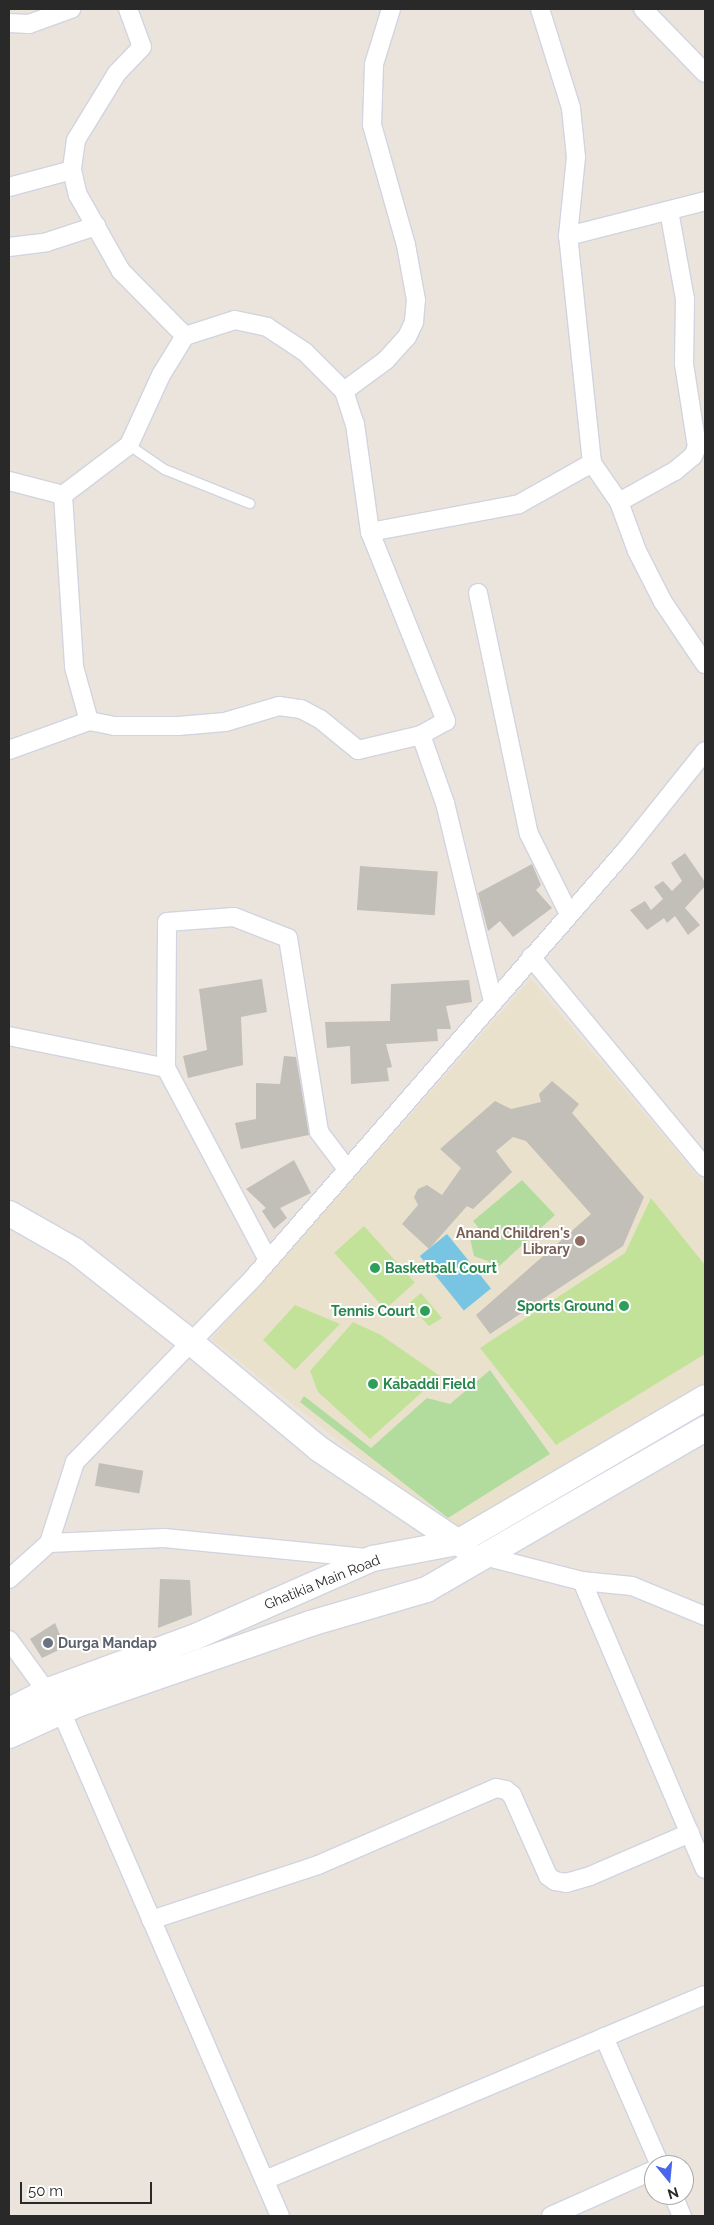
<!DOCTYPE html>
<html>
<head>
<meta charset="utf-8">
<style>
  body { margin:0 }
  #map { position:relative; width:714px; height:2225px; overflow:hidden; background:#eae4dc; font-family:Raleway,sans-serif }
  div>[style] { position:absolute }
  .education>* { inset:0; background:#eae1cd }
  .green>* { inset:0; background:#b2dc9d }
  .pitch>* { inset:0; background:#c2e29a; transform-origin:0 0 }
  .water>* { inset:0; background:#78c5e3; transform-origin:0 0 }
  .building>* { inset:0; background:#c2beb8; transform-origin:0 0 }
  .roads { filter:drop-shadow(1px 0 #d1d4e0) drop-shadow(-1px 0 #d1d4e0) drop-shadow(0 1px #d1d4e0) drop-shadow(0 -1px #d1d4e0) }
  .lane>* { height:9px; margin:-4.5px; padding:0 4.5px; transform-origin:4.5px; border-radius:4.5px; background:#fff }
  .street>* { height:18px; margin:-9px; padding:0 9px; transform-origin:9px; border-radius:9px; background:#fff }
  .secondary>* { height:25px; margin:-12.5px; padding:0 12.5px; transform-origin:12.5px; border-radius:12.5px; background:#fff }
  .dots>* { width:14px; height:14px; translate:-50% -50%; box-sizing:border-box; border:2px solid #fff; border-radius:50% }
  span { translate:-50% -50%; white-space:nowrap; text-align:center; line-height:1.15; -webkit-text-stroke:4px #fff; paint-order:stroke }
  .education-label { font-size:14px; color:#785e54; font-weight:700 }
  .right { translate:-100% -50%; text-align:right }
  .leisure-label { font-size:14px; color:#27864d; font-weight:700 }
  .left { translate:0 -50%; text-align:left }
  .street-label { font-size:14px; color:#292929 }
  .worship-label { font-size:14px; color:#5b616d; font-weight:700 }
  .frame { position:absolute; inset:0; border:10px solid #292929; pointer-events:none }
  .north { position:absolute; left:644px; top:2155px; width:50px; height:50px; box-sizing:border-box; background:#fff; border:1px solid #a9a9a9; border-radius:50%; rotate:163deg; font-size:14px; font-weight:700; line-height:20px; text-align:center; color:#292929 }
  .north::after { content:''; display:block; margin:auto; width:18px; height:22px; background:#4a66e9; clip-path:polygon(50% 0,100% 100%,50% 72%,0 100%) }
  .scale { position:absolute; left:20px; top:2182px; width:132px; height:22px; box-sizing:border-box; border:2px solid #292929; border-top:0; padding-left:6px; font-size:15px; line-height:18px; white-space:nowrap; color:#292929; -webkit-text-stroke:4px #fff; paint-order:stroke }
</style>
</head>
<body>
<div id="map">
  <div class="education">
    <i style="clip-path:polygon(531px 979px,705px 1185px,705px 1389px,456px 1534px,211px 1339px)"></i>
  </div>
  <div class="green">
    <i style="clip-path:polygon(522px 1180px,555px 1215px,495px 1270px,488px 1261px,474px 1256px,469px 1234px,478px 1227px,473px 1221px)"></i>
    <i style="clip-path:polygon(490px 1370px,550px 1454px,448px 1518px,300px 1402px,304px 1396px,371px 1448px,427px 1398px,450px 1404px)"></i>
  </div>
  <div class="pitch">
    <i style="clip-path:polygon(651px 1198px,705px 1265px,705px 1354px,556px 1445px,480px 1348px,625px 1253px)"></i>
    <i style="left:364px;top:1226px;width:76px;height:40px;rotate:48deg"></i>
    <i style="clip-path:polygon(421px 1293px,442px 1318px,429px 1326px,408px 1304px)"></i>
    <i style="clip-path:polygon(295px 1305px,340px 1324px,295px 1370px,263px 1340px)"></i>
    <i style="clip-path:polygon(353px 1322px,381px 1335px,440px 1376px,370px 1439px,318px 1392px,310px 1371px)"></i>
  </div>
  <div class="water">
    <i style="left:447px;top:1234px;width:70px;height:35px;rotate:51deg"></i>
  </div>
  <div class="building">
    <i style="clip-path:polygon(685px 853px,705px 882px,705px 886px,685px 908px,700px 925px,688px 935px,675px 916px,667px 923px,664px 918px,647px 930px,630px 910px,645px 901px,651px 910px,663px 899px,654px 887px,663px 881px,672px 891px,682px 881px,671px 863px)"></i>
    <i style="clip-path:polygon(532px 864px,541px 885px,536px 890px,552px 908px,513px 937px,500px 921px,488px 931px,478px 893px)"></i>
    <i style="left:360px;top:866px;width:78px;height:44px;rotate:4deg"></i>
    <i style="clip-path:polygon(262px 979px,267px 1012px,241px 1017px,243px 1065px,188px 1078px,183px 1056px,207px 1050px,199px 989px)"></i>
    <i style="clip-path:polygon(469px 980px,472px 1002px,446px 1006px,451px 1029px,437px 1029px,438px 1041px,386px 1044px,392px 1067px,387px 1068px,389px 1081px,351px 1084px,350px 1046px,327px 1048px,325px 1022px,390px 1021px,391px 984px)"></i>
    <i style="clip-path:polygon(284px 1056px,296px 1057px,309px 1135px,241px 1149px,235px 1123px,256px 1119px,256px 1083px,280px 1084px)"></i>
    <i style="clip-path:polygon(552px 1081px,579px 1104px,572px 1113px,644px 1197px,623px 1246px,490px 1334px,476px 1315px,591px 1214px,526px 1141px,513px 1137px,496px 1151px,512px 1172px,473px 1209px,467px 1206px,429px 1249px,402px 1224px,418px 1205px,414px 1197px,418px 1189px,427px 1185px,442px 1195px,461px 1168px,440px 1149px,495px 1101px,511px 1109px,541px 1102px,539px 1094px)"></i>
    <i style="clip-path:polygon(294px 1160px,311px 1193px,280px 1208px,287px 1218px,274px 1229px,262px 1211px,266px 1208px,246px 1189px)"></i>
    <i style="left:99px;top:1463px;width:45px;height:23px;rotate:10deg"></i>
    <i style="clip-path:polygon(160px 1579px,190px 1580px,192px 1615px,158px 1628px)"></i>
    <i style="clip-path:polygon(55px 1623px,65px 1647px,42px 1658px,30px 1639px)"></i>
  </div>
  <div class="roads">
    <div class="lane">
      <i style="left:129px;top:445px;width:42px;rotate:34.4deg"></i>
      <i style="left:164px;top:469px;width:92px;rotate:21.8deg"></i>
    </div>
    <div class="street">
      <i style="left:128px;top:9px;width:40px;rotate:69.8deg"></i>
      <i style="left:142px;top:47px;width:36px;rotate:134deg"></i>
      <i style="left:117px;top:73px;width:79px;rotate:121.5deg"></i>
      <i style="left:76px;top:140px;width:30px;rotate:98deg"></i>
      <i style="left:72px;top:170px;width:26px;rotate:77deg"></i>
      <i style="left:78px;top:195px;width:87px;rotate:60.5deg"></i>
      <i style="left:121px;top:271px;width:91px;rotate:45.4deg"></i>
      <i style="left:540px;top:9px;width:104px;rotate:72.6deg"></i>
      <i style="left:571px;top:108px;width:49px;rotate:84.2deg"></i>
      <i style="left:576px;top:157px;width:79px;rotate:95.8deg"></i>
      <i style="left:643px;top:9px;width:89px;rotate:45.9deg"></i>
      <i style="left:9px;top:23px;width:20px;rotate:3deg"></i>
      <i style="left:29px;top:24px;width:45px;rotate:-19.7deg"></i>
      <i style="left:9px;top:187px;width:65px;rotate:-15.1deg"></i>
      <i style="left:9px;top:247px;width:38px;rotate:-7deg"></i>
      <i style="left:47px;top:242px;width:52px;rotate:-18.1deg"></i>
      <i style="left:344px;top:391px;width:52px;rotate:-36.4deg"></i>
      <i style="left:386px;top:360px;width:31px;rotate:-48deg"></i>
      <i style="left:407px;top:337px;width:17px;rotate:-65deg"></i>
      <i style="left:414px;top:322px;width:22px;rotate:-85deg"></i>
      <i style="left:416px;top:300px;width:56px;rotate:-100.3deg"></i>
      <i style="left:406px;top:245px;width:125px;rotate:-105.8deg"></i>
      <i style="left:372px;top:125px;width:61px;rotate:-88.1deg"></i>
      <i style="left:374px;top:64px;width:58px;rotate:-72.8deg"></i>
      <i style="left:592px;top:463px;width:47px;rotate:55.3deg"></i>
      <i style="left:619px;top:502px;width:52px;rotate:69.8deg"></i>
      <i style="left:637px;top:551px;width:57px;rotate:63deg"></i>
      <i style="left:663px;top:602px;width:75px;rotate:55.9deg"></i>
      <i style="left:9px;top:481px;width:56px;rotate:14.5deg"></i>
      <i style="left:63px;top:495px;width:172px;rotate:86.3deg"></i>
      <i style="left:74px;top:667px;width:56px;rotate:74.5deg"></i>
      <i style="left:89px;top:721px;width:25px;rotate:11deg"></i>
      <i style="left:114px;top:726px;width:64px"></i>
      <i style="left:178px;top:726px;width:47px;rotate:-4.9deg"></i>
      <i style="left:225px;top:722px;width:56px;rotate:-16.5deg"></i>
      <i style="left:279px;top:706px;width:22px;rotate:8deg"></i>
      <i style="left:301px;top:709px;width:21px;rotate:28deg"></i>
      <i style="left:320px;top:719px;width:49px;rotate:39.2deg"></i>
      <i style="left:358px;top:750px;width:65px;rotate:-13.4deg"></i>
      <i style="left:421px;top:735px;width:72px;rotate:70.6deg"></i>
      <i style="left:445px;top:803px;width:204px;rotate:76.4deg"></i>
      <i style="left:63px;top:495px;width:83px;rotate:-37.1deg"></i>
      <i style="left:129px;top:445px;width:77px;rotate:-65.4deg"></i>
      <i style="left:161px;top:375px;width:46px;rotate:-58.4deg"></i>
      <i style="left:185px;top:336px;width:52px;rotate:-17.7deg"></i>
      <i style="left:235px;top:320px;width:33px;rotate:12deg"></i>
      <i style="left:267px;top:327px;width:45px;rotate:33.3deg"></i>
      <i style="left:305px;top:352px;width:55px;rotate:45deg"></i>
      <i style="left:344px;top:391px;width:35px;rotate:72deg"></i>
      <i style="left:355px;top:424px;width:109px;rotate:82.1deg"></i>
      <i style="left:370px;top:532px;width:204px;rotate:68.1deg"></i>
      <i style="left:446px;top:721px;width:29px;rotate:151deg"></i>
      <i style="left:619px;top:502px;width:64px;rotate:-29deg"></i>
      <i style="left:675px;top:471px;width:23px;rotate:-40deg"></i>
      <i style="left:693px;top:456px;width:10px;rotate:-66deg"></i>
      <i style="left:697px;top:447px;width:84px;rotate:-98.9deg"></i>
      <i style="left:684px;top:364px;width:65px;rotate:-89.1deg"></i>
      <i style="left:685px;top:299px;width:89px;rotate:-100.3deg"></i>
      <i style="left:370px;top:532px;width:152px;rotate:-10.6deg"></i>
      <i style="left:519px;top:504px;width:84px;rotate:-29.3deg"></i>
      <i style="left:592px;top:463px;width:228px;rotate:-96deg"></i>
      <i style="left:568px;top:236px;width:141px;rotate:-14.3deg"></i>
      <i style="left:478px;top:593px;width:246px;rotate:78.1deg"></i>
      <i style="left:529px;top:834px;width:89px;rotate:63.4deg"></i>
      <i style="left:9px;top:750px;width:85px;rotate:-19.9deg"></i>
      <i style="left:531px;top:957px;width:273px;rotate:50.4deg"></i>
      <i style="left:9px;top:1036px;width:160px;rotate:11.5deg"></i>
      <i style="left:166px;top:1068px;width:217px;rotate:62deg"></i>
      <i style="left:166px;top:1068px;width:146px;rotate:-89.6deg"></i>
      <i style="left:167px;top:922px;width:67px;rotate:-4.3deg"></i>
      <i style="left:234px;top:917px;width:58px;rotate:21.3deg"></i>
      <i style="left:288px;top:938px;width:196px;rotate:80.9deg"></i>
      <i style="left:319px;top:1132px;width:46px;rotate:52.9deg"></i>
      <i style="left:49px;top:1543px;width:115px;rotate:-2.5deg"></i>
      <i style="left:164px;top:1538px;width:206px;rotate:5.6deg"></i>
      <i style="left:484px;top:1556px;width:101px;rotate:14.3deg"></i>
      <i style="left:582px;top:1581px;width:50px;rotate:5.7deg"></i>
      <i style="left:632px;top:1586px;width:79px;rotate:22.3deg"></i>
      <i style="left:9px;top:1579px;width:54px;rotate:-42deg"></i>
      <i style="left:49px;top:1543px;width:85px;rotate:-72.2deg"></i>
      <i style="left:75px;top:1462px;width:257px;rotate:-45.9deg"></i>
      <i style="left:254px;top:1277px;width:565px;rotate:-48.95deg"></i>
      <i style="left:625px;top:851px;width:128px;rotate:-51.3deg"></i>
      <i style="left:582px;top:1581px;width:313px;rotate:66.9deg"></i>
      <i style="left:9px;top:1640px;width:88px;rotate:53.8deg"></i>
      <i style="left:61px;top:1711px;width:550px;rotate:66.56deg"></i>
      <i style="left:151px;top:1920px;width:176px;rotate:-18.2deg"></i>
      <i style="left:318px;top:1865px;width:194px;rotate:-23.4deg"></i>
      <i style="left:496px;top:1788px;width:10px;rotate:11deg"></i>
      <i style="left:506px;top:1790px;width:8px;rotate:40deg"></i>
      <i style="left:512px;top:1795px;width:89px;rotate:66deg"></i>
      <i style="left:548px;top:1876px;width:9px;rotate:36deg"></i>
      <i style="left:555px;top:1881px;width:11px;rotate:10deg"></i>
      <i style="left:566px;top:1883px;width:25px;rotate:-16deg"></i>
      <i style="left:590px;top:1876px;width:109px;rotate:-23.3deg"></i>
      <i style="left:604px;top:2037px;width:140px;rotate:66.4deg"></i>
      <i style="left:265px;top:2180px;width:477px;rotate:-22.8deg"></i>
      <i style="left:673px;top:2195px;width:23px;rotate:67deg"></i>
      <i style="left:551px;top:2216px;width:113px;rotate:-24.1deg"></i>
    </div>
    <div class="secondary">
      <i style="left:9px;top:1213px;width:75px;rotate:29.6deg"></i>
      <i style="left:74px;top:1250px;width:150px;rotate:38.2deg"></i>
      <i style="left:192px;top:1343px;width:164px;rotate:39.8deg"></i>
      <i style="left:318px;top:1448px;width:176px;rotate:33.9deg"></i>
      <i style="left:9px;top:1710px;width:44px;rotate:-27.1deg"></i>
      <i style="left:48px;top:1690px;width:154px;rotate:-20.1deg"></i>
      <i style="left:193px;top:1637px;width:196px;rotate:-23.8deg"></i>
      <i style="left:372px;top:1558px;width:86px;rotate:-10.7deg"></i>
      <i style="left:457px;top:1542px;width:287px;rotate:-30.3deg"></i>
      <i style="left:9px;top:1735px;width:77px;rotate:-24.6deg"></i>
      <i style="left:79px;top:1703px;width:244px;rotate:-19.1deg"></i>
      <i style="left:310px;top:1623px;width:121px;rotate:-16.3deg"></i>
      <i style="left:426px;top:1589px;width:322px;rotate:-30deg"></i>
    </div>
  </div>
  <div class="dots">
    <i style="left:580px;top:1241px;background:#8d6e63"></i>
    <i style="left:375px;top:1268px;background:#2e9e5b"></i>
    <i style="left:624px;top:1306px;background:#2e9e5b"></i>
    <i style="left:425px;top:1311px;background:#2e9e5b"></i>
    <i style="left:373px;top:1384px;background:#2e9e5b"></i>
    <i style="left:48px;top:1643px;background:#6b7280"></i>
  </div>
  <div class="education-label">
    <span class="right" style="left:570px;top:1241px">Anand Children's<br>Library</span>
  </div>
  <div class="leisure-label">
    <span class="left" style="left:385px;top:1268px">Basketball Court</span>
    <span class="right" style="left:614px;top:1306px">Sports Ground</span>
    <span class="right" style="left:415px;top:1311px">Tennis Court</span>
    <span class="left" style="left:383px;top:1384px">Kabaddi Field</span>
  </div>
  <div class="street-label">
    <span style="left:322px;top:1582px;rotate:-22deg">Ghatikia Main Road</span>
  </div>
  <div class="worship-label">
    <span class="left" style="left:58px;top:1643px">Durga Mandap</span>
  </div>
  <div class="frame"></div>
  <div class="north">N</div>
  <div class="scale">50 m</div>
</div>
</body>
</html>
